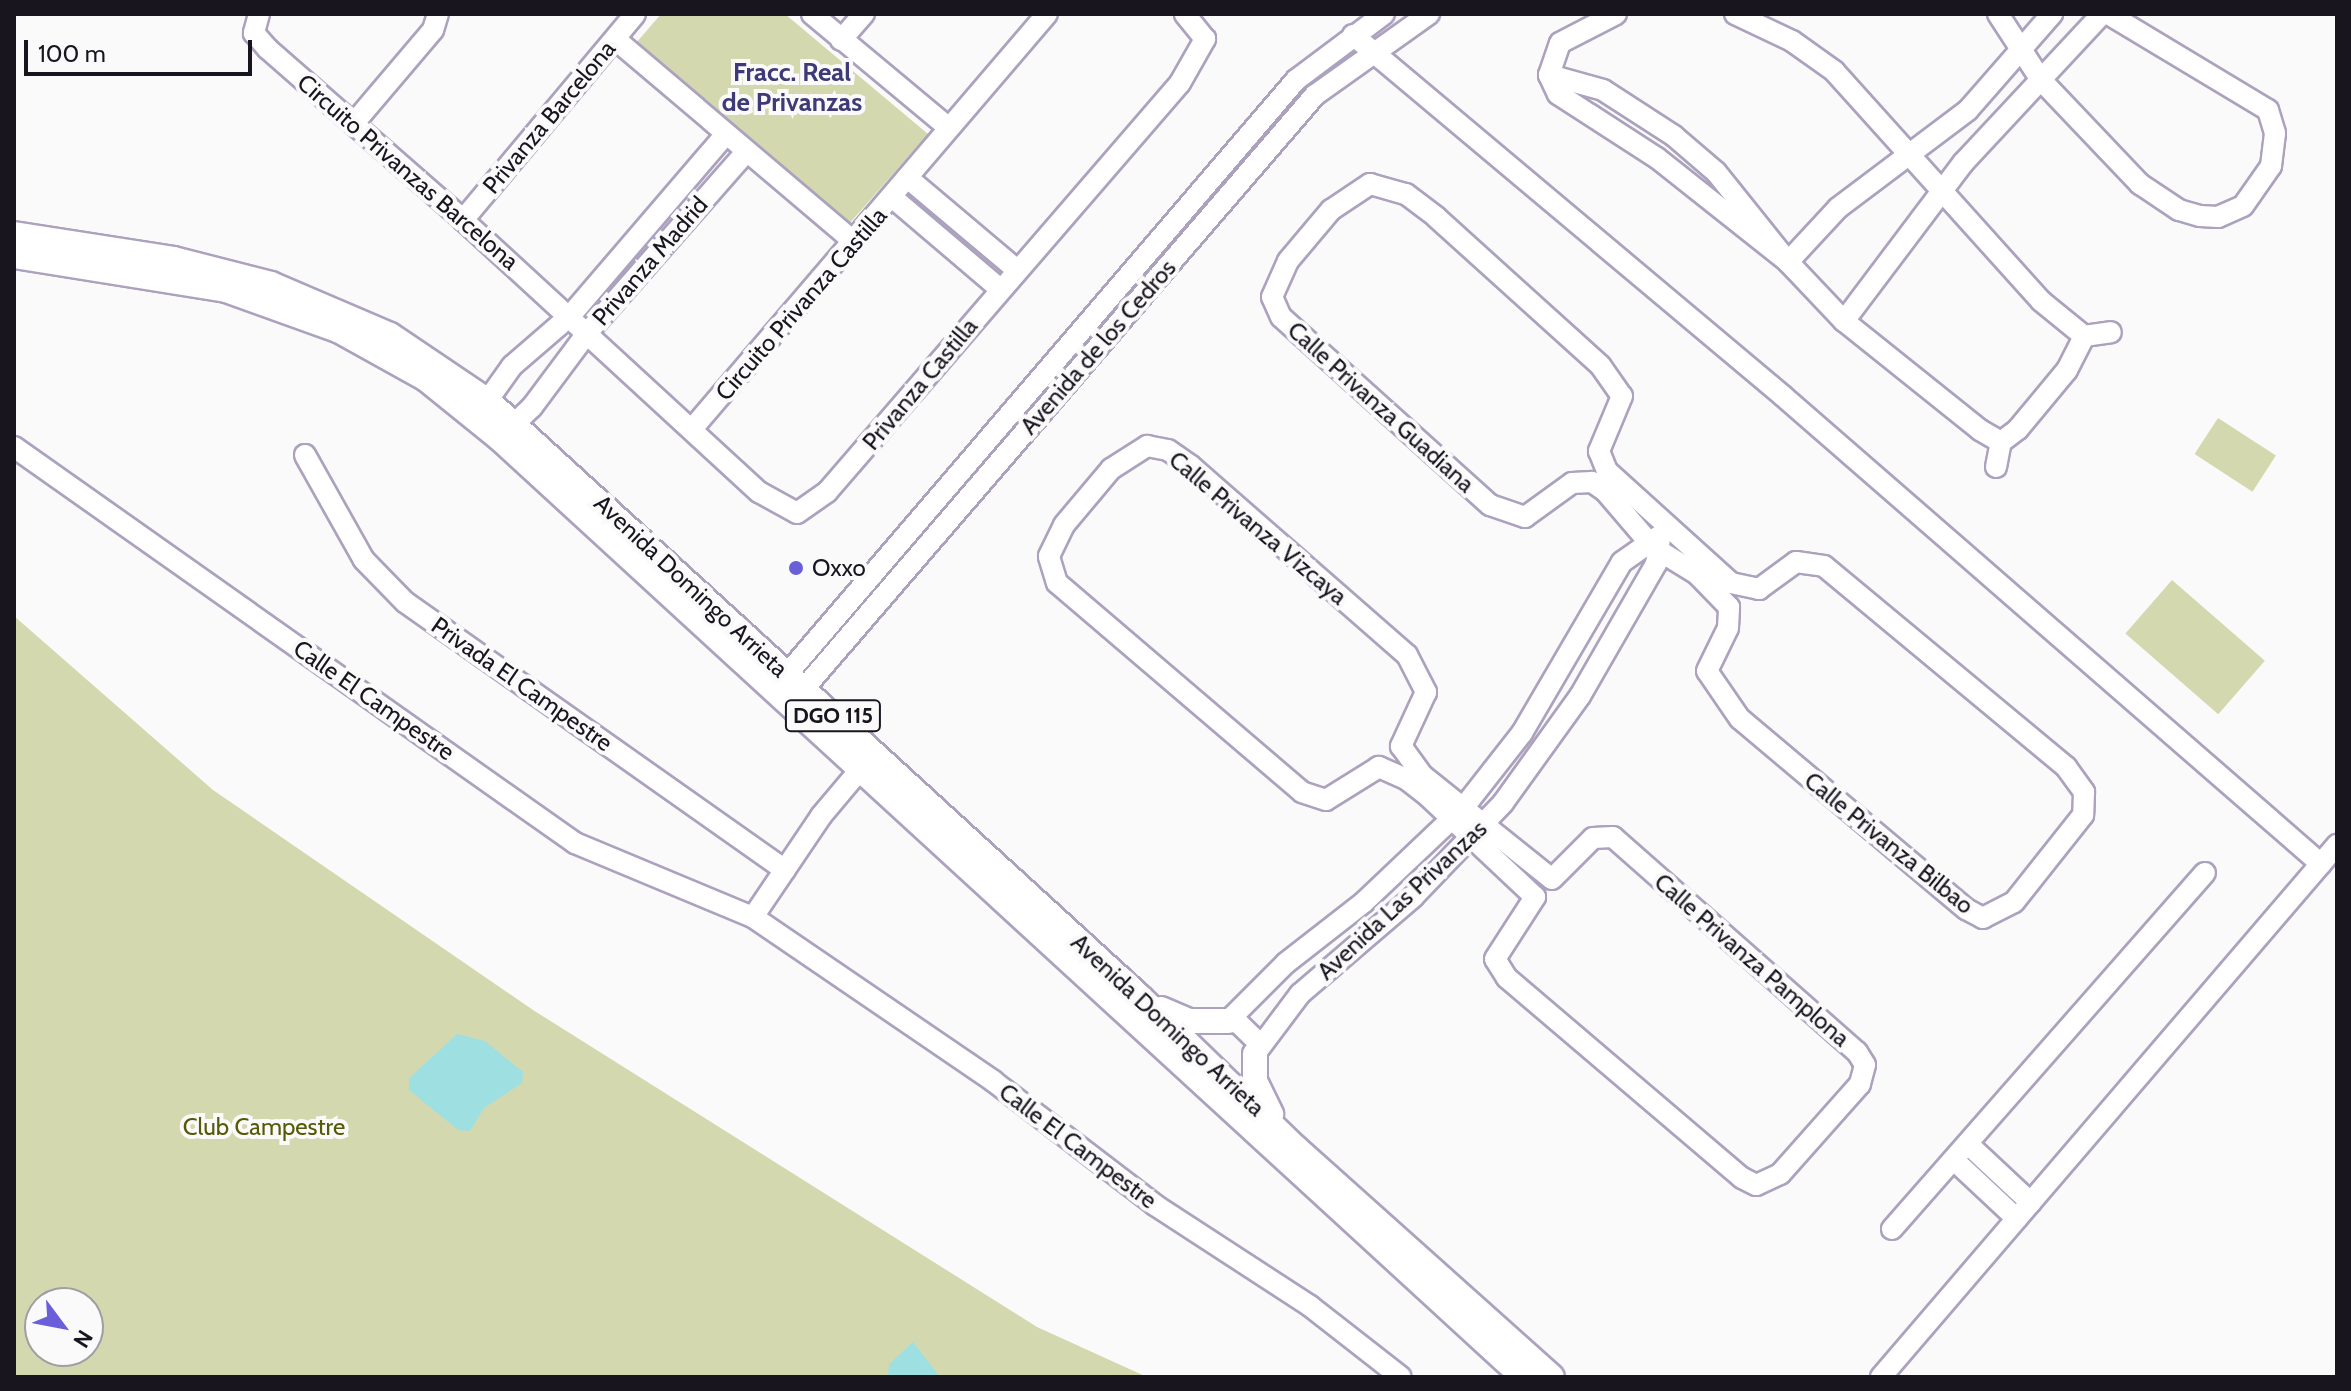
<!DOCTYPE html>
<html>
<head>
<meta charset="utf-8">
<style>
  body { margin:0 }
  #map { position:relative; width:2351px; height:1391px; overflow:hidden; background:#fafafa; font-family:Cabin,sans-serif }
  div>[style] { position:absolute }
  .green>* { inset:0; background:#d4d8af; transform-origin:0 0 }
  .water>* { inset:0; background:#9ee0e1 }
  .roads { filter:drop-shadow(2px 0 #aca2be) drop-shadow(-2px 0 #aca2be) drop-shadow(0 2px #aca2be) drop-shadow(0 -2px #aca2be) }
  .minor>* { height:20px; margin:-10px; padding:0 10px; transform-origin:10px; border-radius:10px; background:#fff }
  .major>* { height:24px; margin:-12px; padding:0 12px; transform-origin:12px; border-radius:12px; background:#fff }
  .dots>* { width:22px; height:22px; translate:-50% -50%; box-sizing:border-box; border:4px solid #fafafa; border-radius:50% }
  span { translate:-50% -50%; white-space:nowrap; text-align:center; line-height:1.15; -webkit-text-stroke:8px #fafafa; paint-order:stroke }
  .shield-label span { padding:2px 6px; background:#fafafa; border:2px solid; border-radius:6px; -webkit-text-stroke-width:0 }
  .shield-label { font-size:22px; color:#19151f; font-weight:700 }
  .street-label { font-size:24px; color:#19151f }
  .poi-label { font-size:24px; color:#19151f }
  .left { translate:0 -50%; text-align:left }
  .park-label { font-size:24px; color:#565a07 }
  .neighbourhood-label { font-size:26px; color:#3e3a77; font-weight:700 }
  .frame { position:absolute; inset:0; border:16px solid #19151f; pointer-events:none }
  .north { position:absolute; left:24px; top:1287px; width:80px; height:80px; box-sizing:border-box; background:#fafafa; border:2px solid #a09ea2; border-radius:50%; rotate:122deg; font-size:22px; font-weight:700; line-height:32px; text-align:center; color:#19151f }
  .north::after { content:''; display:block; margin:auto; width:28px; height:36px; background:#6a5fd9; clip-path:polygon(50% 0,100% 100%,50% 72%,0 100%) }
  .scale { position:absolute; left:24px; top:40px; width:228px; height:36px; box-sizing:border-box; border:4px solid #19151f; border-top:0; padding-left:10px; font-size:24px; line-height:28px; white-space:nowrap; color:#19151f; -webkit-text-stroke:6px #fafafa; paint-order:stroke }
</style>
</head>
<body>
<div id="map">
  <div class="green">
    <i style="clip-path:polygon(661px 14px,785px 14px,928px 134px,849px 224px,636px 43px)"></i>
    <i style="left:2218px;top:418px;width:69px;height:43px;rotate:33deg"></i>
    <i style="left:2172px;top:580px;width:123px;height:71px;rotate:41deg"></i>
    <i style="clip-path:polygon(evenodd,14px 616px,213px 790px,533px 1010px,1037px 1327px,1147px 1377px,14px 1377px,14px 616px,40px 1303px,88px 1303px,88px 1351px,40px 1351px,40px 1303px)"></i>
  </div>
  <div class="water">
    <i style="clip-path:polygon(457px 1034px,485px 1041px,523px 1072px,522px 1083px,484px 1108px,470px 1131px,458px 1130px,409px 1090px,409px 1078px)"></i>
    <i style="clip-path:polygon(913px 1342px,940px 1377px,888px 1377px,889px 1364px)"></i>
  </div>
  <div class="roads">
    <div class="minor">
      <i style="left:259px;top:14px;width:20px;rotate:105deg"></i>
      <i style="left:254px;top:33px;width:21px;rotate:49deg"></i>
      <i style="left:268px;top:49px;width:259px;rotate:41.2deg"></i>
      <i style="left:463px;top:220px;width:402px;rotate:42.6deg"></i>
      <i style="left:759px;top:492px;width:43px;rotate:28.9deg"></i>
      <i style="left:797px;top:513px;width:37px;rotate:-35deg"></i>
      <i style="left:827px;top:492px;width:540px;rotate:-49.2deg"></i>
      <i style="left:1180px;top:83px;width:51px;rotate:-60.4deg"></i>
      <i style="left:1205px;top:39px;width:32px;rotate:-129deg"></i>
      <i style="left:812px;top:14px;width:178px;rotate:39.8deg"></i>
      <i style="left:1616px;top:14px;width:63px;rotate:152.6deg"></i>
      <i style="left:1560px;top:43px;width:34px;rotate:109deg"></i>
      <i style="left:1549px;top:75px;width:56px;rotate:15.5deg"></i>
      <i style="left:1603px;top:90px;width:85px;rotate:32.9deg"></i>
      <i style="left:1674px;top:136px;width:55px;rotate:40.6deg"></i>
      <i style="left:1716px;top:172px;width:115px;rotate:51.3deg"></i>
      <i style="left:1788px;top:262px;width:81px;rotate:46.5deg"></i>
      <i style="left:1844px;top:321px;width:174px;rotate:38.7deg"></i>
      <i style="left:1980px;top:430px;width:24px;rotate:30deg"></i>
      <i style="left:2001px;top:442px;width:21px;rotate:-37deg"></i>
      <i style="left:2018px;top:429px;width:77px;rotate:-50.3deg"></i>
      <i style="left:2067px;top:370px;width:38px;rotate:-63deg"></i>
      <i style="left:1735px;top:14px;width:63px;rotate:25.3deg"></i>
      <i style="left:1792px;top:41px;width:52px;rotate:35.5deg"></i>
      <i style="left:1834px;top:71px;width:309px;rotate:48deg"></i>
      <i style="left:2041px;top:301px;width:55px;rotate:39.1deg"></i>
      <i style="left:2084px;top:336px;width:27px;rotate:-8deg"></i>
      <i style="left:1998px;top:14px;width:79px;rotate:56.9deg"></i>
      <i style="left:2041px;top:80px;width:144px;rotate:46.4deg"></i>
      <i style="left:2140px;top:184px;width:47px;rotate:33.7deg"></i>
      <i style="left:2179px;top:210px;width:22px;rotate:16deg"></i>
      <i style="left:2200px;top:216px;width:18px;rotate:3deg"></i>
      <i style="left:2218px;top:217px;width:27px;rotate:-24deg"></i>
      <i style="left:2243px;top:206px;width:49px;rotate:-55deg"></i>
      <i style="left:2271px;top:166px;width:33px;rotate:-83deg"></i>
      <i style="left:2275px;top:133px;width:24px;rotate:-107deg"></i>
      <i style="left:2268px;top:110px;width:187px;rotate:-149deg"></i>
      <i style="left:1353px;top:35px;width:561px;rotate:40.01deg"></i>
      <i style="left:1783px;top:396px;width:713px;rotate:41.02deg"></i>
      <i style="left:615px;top:39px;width:312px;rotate:40.3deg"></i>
      <i style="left:841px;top:40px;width:35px;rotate:-49deg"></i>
      <i style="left:1549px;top:75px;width:21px;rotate:65deg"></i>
      <i style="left:1558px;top:94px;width:118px;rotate:32.9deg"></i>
      <i style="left:1657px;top:158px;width:167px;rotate:38.4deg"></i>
      <i style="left:1788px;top:262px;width:74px;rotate:-47.2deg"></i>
      <i style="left:1838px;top:208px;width:163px;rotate:-37deg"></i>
      <i style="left:1968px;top:110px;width:128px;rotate:-48.8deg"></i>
      <i style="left:354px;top:123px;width:122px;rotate:-49.7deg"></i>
      <i style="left:433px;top:30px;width:17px;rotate:-73deg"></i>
      <i style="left:909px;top:179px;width:141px;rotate:40.1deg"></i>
      <i style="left:1370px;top:184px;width:37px;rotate:16deg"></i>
      <i style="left:1406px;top:194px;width:38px;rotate:37deg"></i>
      <i style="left:1436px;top:217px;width:221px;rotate:42.1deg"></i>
      <i style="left:1600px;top:365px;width:38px;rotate:55deg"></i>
      <i style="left:1622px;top:396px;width:60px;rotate:112.7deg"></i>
      <i style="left:1599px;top:451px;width:22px;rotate:68deg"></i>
      <i style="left:1607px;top:471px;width:167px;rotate:42.1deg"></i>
      <i style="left:1731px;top:583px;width:29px;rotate:12deg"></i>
      <i style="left:1759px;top:589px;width:46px;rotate:-36.1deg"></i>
      <i style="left:1796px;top:562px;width:28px;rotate:8deg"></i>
      <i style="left:1824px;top:566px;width:315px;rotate:39.7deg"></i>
      <i style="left:2066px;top:767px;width:31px;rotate:54deg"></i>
      <i style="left:2084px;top:792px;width:23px;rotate:92deg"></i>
      <i style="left:2083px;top:815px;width:111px;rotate:128.4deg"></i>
      <i style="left:2014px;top:902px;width:35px;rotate:153deg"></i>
      <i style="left:1983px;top:918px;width:19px;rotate:-152deg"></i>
      <i style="left:1966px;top:909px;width:295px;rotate:-139.9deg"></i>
      <i style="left:1740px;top:719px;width:58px;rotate:-124.5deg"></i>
      <i style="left:1707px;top:671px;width:48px;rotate:-64deg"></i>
      <i style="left:1728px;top:628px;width:21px;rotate:-87deg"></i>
      <i style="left:1729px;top:607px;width:46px;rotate:-134.1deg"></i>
      <i style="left:1697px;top:574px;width:52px;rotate:-148.5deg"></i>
      <i style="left:1653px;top:547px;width:74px;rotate:-130.6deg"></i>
      <i style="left:1605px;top:491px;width:16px;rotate:-145deg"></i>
      <i style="left:1592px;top:482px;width:20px;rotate:177deg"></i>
      <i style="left:1572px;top:483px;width:58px;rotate:144.1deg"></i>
      <i style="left:1525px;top:517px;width:37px;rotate:-161deg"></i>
      <i style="left:1490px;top:505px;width:281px;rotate:-138deg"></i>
      <i style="left:1281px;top:317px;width:22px;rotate:-114deg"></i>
      <i style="left:1272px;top:297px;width:39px;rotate:-66deg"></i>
      <i style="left:1288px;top:261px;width:67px;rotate:-49.9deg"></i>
      <i style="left:1331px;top:210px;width:47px;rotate:-33.7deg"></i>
      <i style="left:893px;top:198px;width:140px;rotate:40.4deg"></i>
      <i style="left:463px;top:220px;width:268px;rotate:-50.1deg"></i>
      <i style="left:1844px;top:321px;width:198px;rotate:-53deg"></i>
      <i style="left:1963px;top:163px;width:204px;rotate:-47deg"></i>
      <i style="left:480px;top:411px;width:55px;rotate:-54.6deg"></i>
      <i style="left:512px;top:366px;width:77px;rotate:-40.8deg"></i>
      <i style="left:570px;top:316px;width:238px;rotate:-49.4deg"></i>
      <i style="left:692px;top:429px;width:546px;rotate:-49.46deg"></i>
      <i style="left:505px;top:433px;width:37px;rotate:-44deg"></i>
      <i style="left:532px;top:407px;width:94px;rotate:-53.3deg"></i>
      <i style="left:588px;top:332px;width:240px;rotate:-48.7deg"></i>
      <i style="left:1147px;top:446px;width:21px;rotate:11deg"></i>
      <i style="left:1168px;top:450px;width:28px;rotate:35deg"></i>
      <i style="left:1191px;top:466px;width:287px;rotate:41.2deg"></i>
      <i style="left:1407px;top:655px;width:42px;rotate:62.8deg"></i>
      <i style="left:1426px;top:692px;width:60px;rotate:114.8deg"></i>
      <i style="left:1401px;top:746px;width:36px;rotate:54deg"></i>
      <i style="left:1422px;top:775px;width:166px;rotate:38.7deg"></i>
      <i style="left:1552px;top:879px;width:58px;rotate:-45deg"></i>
      <i style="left:1593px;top:838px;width:20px;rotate:-3deg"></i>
      <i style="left:1613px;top:837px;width:325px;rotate:41.4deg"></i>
      <i style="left:1857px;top:1052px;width:15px;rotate:58deg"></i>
      <i style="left:1865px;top:1065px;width:20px;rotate:105deg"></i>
      <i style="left:1860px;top:1084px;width:120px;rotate:131.6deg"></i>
      <i style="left:1780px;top:1174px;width:26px;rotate:155deg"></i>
      <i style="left:1756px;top:1185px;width:16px;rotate:-153deg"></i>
      <i style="left:1742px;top:1178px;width:309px;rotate:-139.6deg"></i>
      <i style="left:1507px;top:978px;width:22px;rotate:-122deg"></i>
      <i style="left:1495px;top:959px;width:74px;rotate:-57.2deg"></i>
      <i style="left:1535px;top:897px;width:147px;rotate:-136.7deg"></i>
      <i style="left:1428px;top:796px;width:28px;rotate:-142deg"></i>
      <i style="left:1406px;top:779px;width:30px;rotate:-156deg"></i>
      <i style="left:1379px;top:767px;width:62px;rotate:148.1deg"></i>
      <i style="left:1326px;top:800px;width:25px;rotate:-162deg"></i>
      <i style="left:1302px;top:792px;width:322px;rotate:-139.5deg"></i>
      <i style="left:1057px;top:583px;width:28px;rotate:-107deg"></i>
      <i style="left:1049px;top:556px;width:34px;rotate:-64deg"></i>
      <i style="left:1064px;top:525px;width:73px;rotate:-50deg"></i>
      <i style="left:1111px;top:469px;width:43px;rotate:-32.6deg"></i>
      <i style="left:14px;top:447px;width:687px;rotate:35.22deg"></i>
      <i style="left:575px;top:843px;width:193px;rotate:22.6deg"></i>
      <i style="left:753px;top:917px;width:291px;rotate:34.3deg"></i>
      <i style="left:993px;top:1081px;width:204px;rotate:37.4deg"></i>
      <i style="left:1155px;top:1205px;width:185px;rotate:33.1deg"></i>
      <i style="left:1310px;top:1306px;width:115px;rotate:38deg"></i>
      <i style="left:305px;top:455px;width:120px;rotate:60.7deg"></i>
      <i style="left:364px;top:560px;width:59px;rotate:45.7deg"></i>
      <i style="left:405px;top:602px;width:465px;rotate:35.2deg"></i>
      <i style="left:1996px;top:467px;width:25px;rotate:-79deg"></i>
      <i style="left:777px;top:686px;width:798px;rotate:-49.42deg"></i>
      <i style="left:1296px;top:80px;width:110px;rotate:-36.9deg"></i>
      <i style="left:795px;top:699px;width:797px;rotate:-49.27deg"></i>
      <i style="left:1315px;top:95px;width:140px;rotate:-35.4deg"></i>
      <i style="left:753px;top:917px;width:122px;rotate:-56deg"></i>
      <i style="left:821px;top:816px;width:75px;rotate:-49.9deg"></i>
      <i style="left:1232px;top:1017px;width:39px;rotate:44deg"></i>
      <i style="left:1228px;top:1021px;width:82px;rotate:-45deg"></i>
      <i style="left:1286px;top:963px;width:99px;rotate:-38deg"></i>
      <i style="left:1364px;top:902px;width:138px;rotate:-43.5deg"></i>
      <i style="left:1464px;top:807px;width:94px;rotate:-51.9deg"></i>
      <i style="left:1522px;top:733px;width:198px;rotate:-59.7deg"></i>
      <i style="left:1622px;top:562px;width:45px;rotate:-35.1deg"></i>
      <i style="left:1255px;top:1054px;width:75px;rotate:-53.1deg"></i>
      <i style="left:1300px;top:994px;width:149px;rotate:-40.6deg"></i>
      <i style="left:1413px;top:897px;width:130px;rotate:-46.2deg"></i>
      <i style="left:1503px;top:803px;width:132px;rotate:-54.3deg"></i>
      <i style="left:1580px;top:696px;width:152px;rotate:-60.1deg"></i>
      <i style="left:1656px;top:564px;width:25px;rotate:-81deg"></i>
      <i style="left:1968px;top:1144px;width:86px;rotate:43.1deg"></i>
      <i style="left:1954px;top:1160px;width:86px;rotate:43.1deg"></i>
      <i style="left:1892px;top:1229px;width:474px;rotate:-48.7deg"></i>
      <i style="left:1881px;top:1377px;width:701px;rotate:-49.4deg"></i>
    </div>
    <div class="major">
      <i style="left:14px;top:234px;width:161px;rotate:8.9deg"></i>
      <i style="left:173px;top:259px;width:101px;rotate:14.3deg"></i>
      <i style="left:271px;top:284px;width:129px;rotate:23.2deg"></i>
      <i style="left:390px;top:335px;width:118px;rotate:34deg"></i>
      <i style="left:488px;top:401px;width:883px;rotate:42.43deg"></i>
      <i style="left:1140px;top:997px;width:217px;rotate:44.1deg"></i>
      <i style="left:1296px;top:1148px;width:343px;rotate:41.8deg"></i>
      <i style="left:14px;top:256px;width:215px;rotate:9.1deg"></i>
      <i style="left:226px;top:290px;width:119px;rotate:19.7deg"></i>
      <i style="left:338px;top:330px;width:101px;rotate:29.1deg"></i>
      <i style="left:426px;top:379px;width:94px;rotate:38.9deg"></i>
      <i style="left:499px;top:438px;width:1389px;rotate:42.52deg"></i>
      <i style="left:1161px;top:1009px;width:30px;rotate:23deg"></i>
      <i style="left:1189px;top:1021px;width:39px"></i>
      <i style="left:1255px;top:1054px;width:27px;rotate:90deg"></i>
      <i style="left:1255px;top:1081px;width:37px;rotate:64deg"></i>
    </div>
  </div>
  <div class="dots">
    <i style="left:796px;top:568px;background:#6a5fd9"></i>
  </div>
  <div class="shield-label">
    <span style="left:833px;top:716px">DGO 115</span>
  </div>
  <div class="street-label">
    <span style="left:549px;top:117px;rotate:-50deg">Privanza Barcelona</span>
    <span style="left:408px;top:172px;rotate:41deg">Circuito Privanzas Barcelona</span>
    <span style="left:650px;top:261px;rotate:-49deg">Privanza Madrid</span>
    <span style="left:801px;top:304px;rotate:-49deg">Circuito Privanza Castilla</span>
    <span style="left:1098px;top:347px;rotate:-49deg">Avenida de los Cedros</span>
    <span style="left:920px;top:384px;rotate:-50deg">Privanza Castilla</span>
    <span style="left:1381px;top:407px;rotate:42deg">Calle Privanza Guadiana</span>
    <span style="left:1258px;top:528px;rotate:40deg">Calle Privanza Vizcaya</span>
    <span style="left:691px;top:586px;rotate:43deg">Avenida Domingo Arrieta</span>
    <span style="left:522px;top:684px;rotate:35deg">Privada El Campestre</span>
    <span style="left:374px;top:700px;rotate:35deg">Calle El Campestre</span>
    <span style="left:1889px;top:843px;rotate:39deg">Calle Privanza Bilbao</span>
    <span style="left:1402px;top:900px;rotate:-43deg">Avenida Las Privanzas</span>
    <span style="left:1752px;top:960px;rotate:41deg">Calle Privanza Pamplona</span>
    <span style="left:1168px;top:1025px;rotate:43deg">Avenida Domingo Arrieta</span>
    <span style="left:1078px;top:1146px;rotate:37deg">Calle El Campestre</span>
  </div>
  <div class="poi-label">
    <span class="left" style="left:812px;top:568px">Oxxo</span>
  </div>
  <div class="park-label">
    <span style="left:264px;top:1127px">Club Campestre</span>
  </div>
  <div class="neighbourhood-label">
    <span style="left:792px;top:88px">Fracc. Real<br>de Privanzas</span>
  </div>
  <div class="frame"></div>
  <div class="north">N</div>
  <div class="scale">100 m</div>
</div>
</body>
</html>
